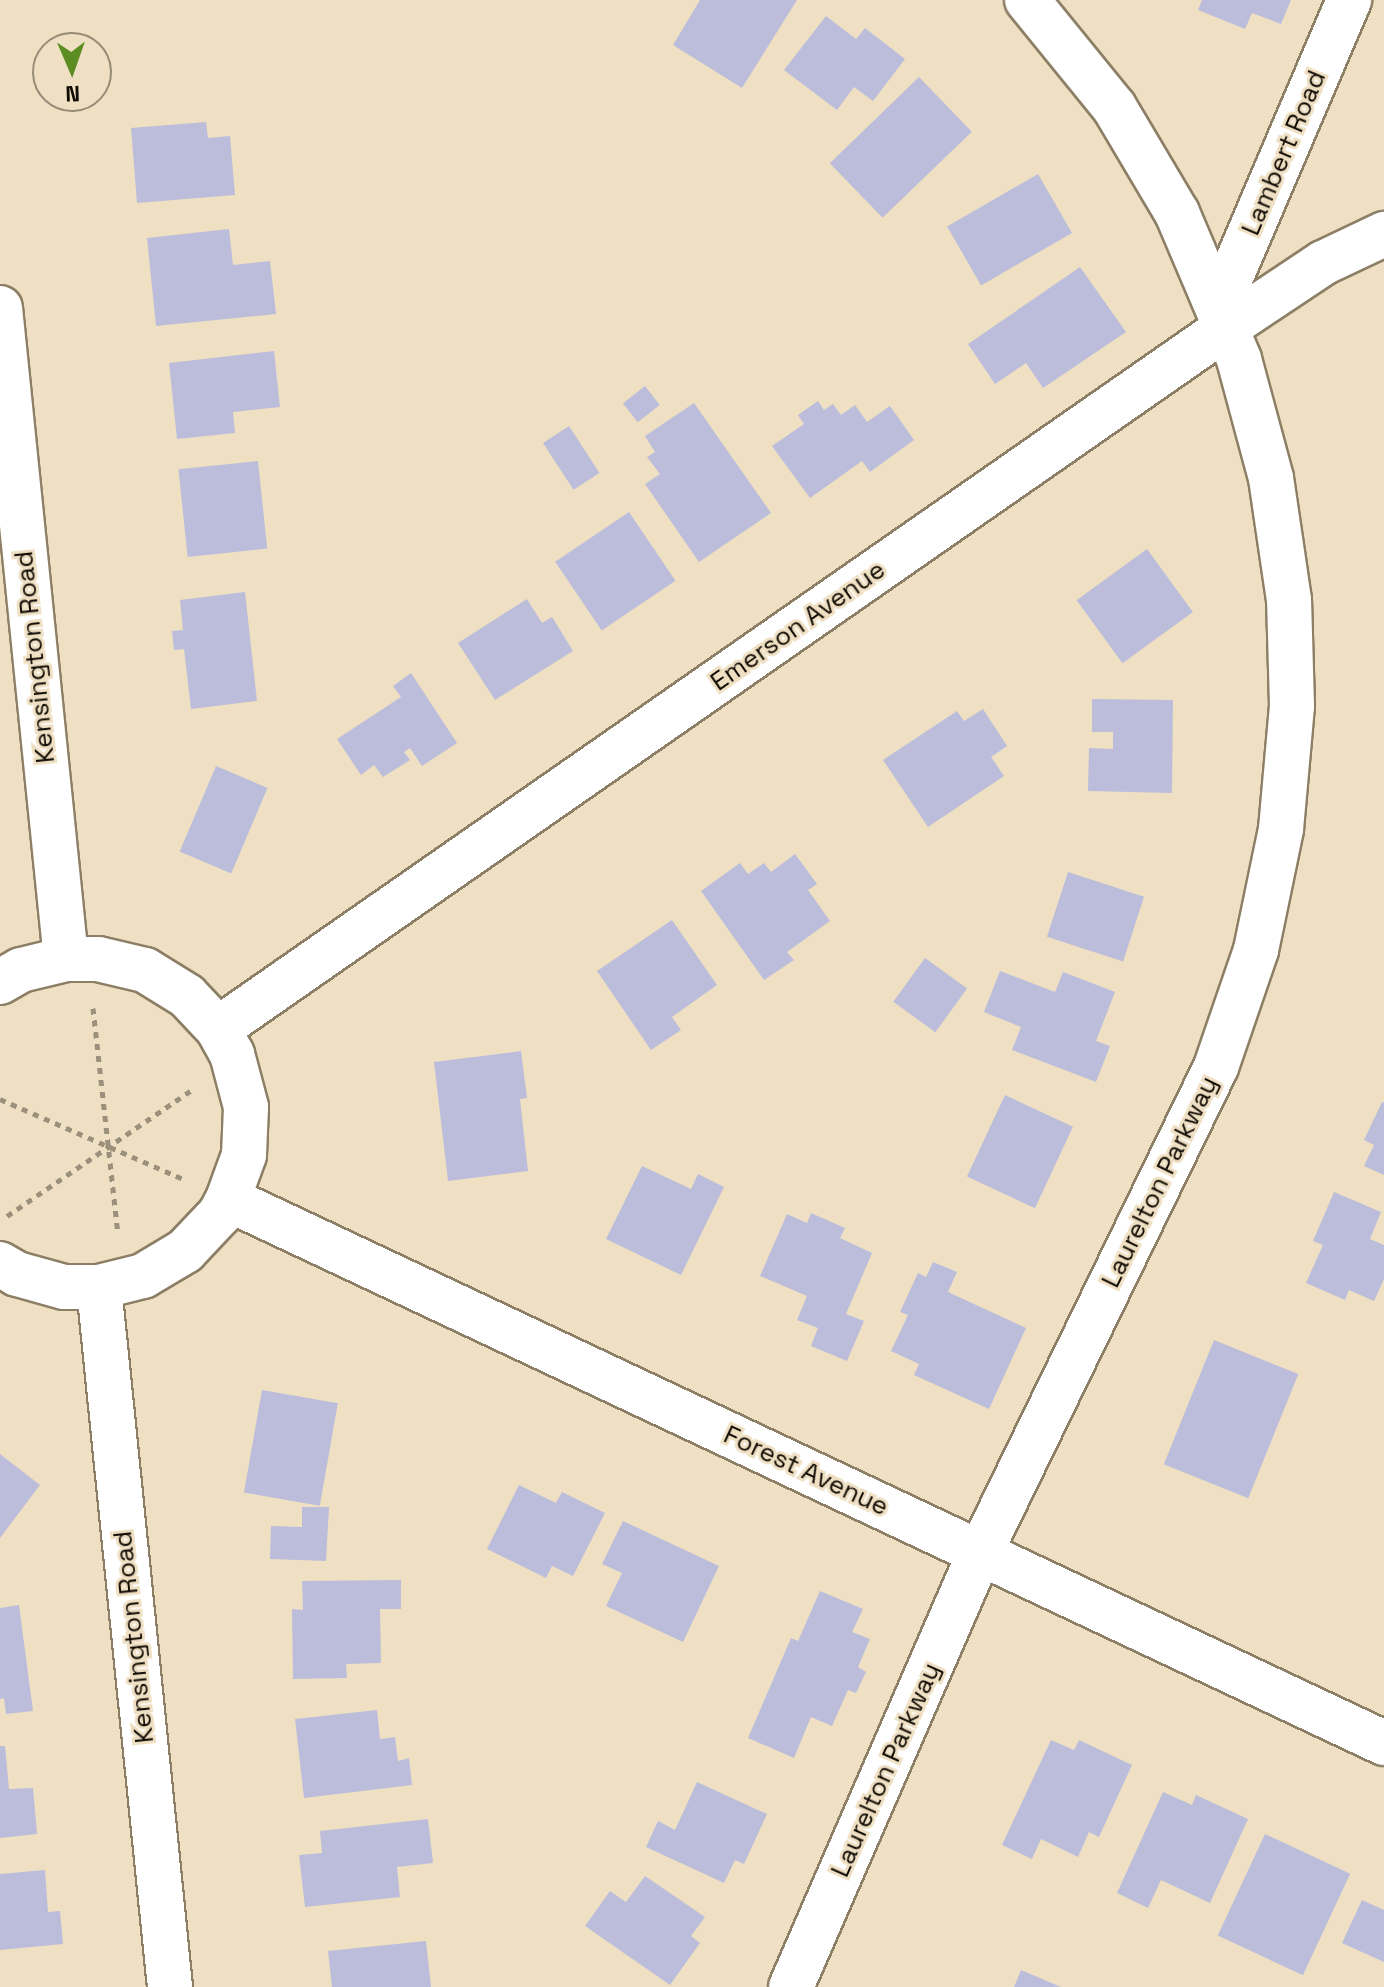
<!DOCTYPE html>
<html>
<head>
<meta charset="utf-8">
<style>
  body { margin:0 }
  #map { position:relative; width:1384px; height:1987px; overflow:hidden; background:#efe0c4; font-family:"Space Grotesk",sans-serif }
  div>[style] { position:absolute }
  .building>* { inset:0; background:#bbbdda; transform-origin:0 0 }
  .path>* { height:5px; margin-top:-2.5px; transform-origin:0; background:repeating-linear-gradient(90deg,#9b907b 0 6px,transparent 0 12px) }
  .roads { filter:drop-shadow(2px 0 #8c7f65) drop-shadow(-2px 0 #8c7f65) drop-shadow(0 2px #8c7f65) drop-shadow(0 -2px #8c7f65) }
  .minor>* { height:44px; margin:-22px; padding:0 22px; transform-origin:22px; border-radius:22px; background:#fff }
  span { translate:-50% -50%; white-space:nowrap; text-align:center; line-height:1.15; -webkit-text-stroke:6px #efe0c4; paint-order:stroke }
  .street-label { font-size:26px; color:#110c04 }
  .north { position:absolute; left:32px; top:32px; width:80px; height:80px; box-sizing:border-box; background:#efe0c4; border:2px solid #968b77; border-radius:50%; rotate:178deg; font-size:22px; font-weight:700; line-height:32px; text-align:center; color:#110c04 }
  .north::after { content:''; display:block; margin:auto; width:28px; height:36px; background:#5b8d23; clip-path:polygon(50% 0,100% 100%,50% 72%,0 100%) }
</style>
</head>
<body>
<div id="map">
  <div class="building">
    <i style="clip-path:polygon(700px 0,797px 0,742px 88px,673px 45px)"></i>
    <i style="clip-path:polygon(1202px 0,1291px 0,1281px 24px,1252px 13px,1245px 29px,1198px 10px)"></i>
    <i style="clip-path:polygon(826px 16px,856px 39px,865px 28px,905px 59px,873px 101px,854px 87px,837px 110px,784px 70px)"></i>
    <i style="left:919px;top:77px;width:76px;height:124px;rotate:46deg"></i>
    <i style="clip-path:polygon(206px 122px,208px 138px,230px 136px,235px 195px,137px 203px,131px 128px)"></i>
    <i style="left:1038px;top:174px;width:68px;height:105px;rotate:60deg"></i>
    <i style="clip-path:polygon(229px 229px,233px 265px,270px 261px,276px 314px,156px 326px,147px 238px)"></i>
    <i style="clip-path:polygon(1080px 267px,1126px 332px,1043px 388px,1026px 363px,995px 384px,968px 344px)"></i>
    <i style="clip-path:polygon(274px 351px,280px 407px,233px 412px,235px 433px,177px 439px,169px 363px)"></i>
    <i style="left:645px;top:386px;width:24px;height:28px;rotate:52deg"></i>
    <i style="clip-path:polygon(818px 401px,824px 410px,833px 404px,841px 415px,855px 405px,867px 422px,890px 406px,914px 440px,870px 472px,862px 461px,810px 498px,772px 446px,804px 424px,798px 415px)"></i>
    <i style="clip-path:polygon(694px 403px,771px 513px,699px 562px,645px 484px,660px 474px,647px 457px,655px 452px,645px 436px)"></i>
    <i style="left:569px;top:426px;width:56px;height:31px;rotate:57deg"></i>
    <i style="left:258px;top:461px;width:88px;height:80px;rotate:84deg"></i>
    <i style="left:629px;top:512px;width:83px;height:89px;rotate:56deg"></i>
    <i style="left:1147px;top:549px;width:78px;height:87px;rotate:54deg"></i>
    <i style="clip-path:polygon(245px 592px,257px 701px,191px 709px,184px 649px,174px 650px,172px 631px,183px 630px,180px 600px)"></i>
    <i style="clip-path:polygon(527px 599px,542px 623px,552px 617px,573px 651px,495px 700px,458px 643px)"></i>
    <i style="clip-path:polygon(411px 673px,457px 743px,422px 766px,410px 748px,404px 752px,410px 760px,383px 777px,374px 765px,361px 775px,337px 739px,401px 697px,393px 686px)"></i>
    <i style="clip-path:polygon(1092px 699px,1173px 700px,1172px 793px,1088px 791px,1089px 748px,1113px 749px,1113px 732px,1092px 732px)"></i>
    <i style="clip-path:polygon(983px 709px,1007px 746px,991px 757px,1004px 776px,928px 827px,883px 760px,957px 711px,964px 721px)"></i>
    <i style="left:216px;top:766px;width:56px;height:93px;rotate:23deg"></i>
    <i style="clip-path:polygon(795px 854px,817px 884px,808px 890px,830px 921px,787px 952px,794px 960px,764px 980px,701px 891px,740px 863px,748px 874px,764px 863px,771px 872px)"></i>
    <i style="left:1068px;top:872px;width:80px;height:68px;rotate:18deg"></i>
    <i style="clip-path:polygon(672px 920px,717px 985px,672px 1017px,681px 1030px,651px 1050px,597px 971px)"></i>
    <i style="left:925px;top:958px;width:52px;height:54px;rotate:36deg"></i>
    <i style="clip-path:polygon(1000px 971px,1055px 992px,1063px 972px,1115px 992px,1096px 1041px,1110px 1046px,1096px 1082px,1012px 1050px,1021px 1027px,984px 1012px)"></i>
    <i style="clip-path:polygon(521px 1051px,527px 1098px,520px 1099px,528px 1171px,448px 1181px,434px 1062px)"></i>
    <i style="left:1005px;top:1095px;width:75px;height:90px;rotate:25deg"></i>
    <i style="clip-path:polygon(1382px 1102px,1384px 1103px,1384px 1175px,1364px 1166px,1374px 1145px,1364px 1140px)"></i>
    <i style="clip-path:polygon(642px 1166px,691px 1189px,698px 1174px,724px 1187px,681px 1275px,606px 1239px)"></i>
    <i style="clip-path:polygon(1334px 1192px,1381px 1212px,1370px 1239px,1384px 1245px,1384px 1279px,1374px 1301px,1349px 1290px,1345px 1300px,1306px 1283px,1323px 1245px,1313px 1241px)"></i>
    <i style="clip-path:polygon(811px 1213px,845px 1228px,840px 1238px,872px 1253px,846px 1314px,864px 1321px,847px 1361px,811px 1346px,818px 1328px,797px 1320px,807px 1296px,760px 1276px,787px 1214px,807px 1223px)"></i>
    <i style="clip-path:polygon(933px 1262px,957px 1272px,948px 1292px,1026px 1328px,989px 1409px,914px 1375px,919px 1364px,891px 1351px,908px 1315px,900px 1312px,918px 1273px,926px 1277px)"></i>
    <i style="left:1214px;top:1340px;width:91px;height:134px;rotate:22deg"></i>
    <i style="left:262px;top:1390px;width:77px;height:104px;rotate:10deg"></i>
    <i style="clip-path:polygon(0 1454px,40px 1485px,0 1538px)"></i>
    <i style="clip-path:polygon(519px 1485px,556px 1503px,562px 1492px,605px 1513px,573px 1576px,552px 1566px,546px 1578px,487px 1549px)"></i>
    <i style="clip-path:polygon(302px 1507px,329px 1507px,326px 1561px,270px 1559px,271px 1526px,302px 1527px)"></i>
    <i style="clip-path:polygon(623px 1521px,719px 1566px,683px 1642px,606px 1606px,622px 1573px,602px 1564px)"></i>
    <i style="clip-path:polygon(401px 1580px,401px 1609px,380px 1609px,381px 1663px,346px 1664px,347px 1678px,293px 1679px,292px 1609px,303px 1610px,302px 1581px)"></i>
    <i style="clip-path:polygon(820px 1591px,863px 1609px,852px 1632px,870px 1639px,858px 1667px,866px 1672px,856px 1693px,848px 1690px,832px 1726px,811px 1717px,794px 1758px,748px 1738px,791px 1638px,798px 1641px)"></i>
    <i style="clip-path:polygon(19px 1605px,33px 1711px,6px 1714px,4px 1698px,0 1699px,0 1608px)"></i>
    <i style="clip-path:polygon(377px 1710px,380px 1739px,395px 1737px,398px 1761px,409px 1758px,412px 1785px,304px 1798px,295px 1719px)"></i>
    <i style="clip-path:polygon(1051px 1740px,1074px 1750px,1079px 1740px,1132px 1765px,1099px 1837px,1089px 1832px,1078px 1857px,1041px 1839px,1032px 1859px,1002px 1845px)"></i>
    <i style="clip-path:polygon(0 1746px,5px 1746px,9px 1789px,33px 1788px,37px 1834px,0 1838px)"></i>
    <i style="clip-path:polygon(697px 1782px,767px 1814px,744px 1864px,735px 1860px,724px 1883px,646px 1847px,658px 1821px,675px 1830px)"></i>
    <i style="clip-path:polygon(1163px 1792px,1192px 1805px,1196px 1795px,1248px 1819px,1210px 1903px,1161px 1880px,1148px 1908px,1117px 1893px)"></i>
    <i style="clip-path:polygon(428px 1819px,433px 1863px,397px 1867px,400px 1897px,305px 1907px,299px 1855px,322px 1853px,320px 1831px)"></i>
    <i style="left:1265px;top:1834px;width:94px;height:112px;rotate:25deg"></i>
    <i style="clip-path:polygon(45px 1870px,48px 1912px,60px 1911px,63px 1944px,0 1950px,0 1874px)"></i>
    <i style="clip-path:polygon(645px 1876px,705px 1917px,691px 1936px,700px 1943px,670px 1985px,585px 1926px,610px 1891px,626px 1902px)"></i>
    <i style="clip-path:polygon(1362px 1900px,1384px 1910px,1384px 1962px,1342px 1943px)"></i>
    <i style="clip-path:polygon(426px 1941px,431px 1987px,332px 1987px,328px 1951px)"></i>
    <i style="clip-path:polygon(1021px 1970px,1061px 1987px,1014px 1987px)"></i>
  </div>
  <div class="path">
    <i style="left:93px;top:1008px;width:226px;rotate:83.7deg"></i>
    <i style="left:0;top:1099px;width:200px;rotate:23.6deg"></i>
    <i style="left:7px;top:1216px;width:222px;rotate:-34.3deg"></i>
  </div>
  <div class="roads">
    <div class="minor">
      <i style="left:1219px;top:305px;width:332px;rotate:-66.9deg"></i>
      <i style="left:0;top:308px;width:654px;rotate:84.21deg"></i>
      <i style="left:0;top:982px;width:24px;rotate:-30deg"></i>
      <i style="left:21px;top:970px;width:46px;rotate:-13.7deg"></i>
      <i style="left:66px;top:959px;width:32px"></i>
      <i style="left:98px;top:959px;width:48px;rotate:13.2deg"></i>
      <i style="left:145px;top:970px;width:49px;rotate:31.8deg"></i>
      <i style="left:187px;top:996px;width:45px;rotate:46.8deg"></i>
      <i style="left:218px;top:1029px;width:29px;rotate:61deg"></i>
      <i style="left:232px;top:1054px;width:55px;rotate:75.2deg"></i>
      <i style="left:246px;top:1107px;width:48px;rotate:92.4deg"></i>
      <i style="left:244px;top:1155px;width:47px;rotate:110deg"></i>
      <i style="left:228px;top:1199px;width:17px;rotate:118deg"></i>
      <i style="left:220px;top:1214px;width:51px;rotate:133.4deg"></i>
      <i style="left:185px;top:1251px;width:49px;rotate:149.2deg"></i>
      <i style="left:143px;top:1276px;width:45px;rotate:166deg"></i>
      <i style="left:99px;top:1287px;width:35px;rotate:180deg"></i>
      <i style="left:64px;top:1287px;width:49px;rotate:-164.5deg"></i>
      <i style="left:17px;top:1274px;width:20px;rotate:-150deg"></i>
      <i style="left:218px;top:1029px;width:1229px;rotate:-34.83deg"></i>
      <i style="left:1227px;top:327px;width:115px;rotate:-33.7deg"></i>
      <i style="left:1323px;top:263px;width:68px;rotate:-25.4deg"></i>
      <i style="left:228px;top:1199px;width:1278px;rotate:25.2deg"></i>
      <i style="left:99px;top:1287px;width:704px;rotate:84.21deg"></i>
      <i style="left:791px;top:1987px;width:473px;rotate:-66.5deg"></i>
      <i style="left:980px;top:1553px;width:540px;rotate:-64.1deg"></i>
      <i style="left:1216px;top:1067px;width:124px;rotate:-71.1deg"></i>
      <i style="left:1256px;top:950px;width:124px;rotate:-78.3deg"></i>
      <i style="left:1281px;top:829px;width:123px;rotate:-84.9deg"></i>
      <i style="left:1292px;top:706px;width:106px;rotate:-91.6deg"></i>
      <i style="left:1289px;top:600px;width:123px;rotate:-98.4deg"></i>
      <i style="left:1271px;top:478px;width:123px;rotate:-105.1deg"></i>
      <i style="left:1239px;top:359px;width:159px;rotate:-113deg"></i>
      <i style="left:1177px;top:213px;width:123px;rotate:-120.7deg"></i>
      <i style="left:1114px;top:107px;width:138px;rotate:-129.1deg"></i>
    </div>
  </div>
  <div class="street-label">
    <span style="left:1284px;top:153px;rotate:-67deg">Lambert Road</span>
    <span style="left:798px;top:626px;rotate:-35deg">Emerson Avenue</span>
    <span style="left:35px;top:657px;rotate:-96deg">Kensington Road</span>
    <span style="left:1160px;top:1182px;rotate:-64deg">Laurelton Parkway</span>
    <span style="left:806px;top:1471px;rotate:25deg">Forest Avenue</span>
    <span style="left:134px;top:1637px;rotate:-96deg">Kensington Road</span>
    <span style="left:886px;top:1770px;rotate:-66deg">Laurelton Parkway</span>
  </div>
  <div class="north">N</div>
</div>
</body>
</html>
